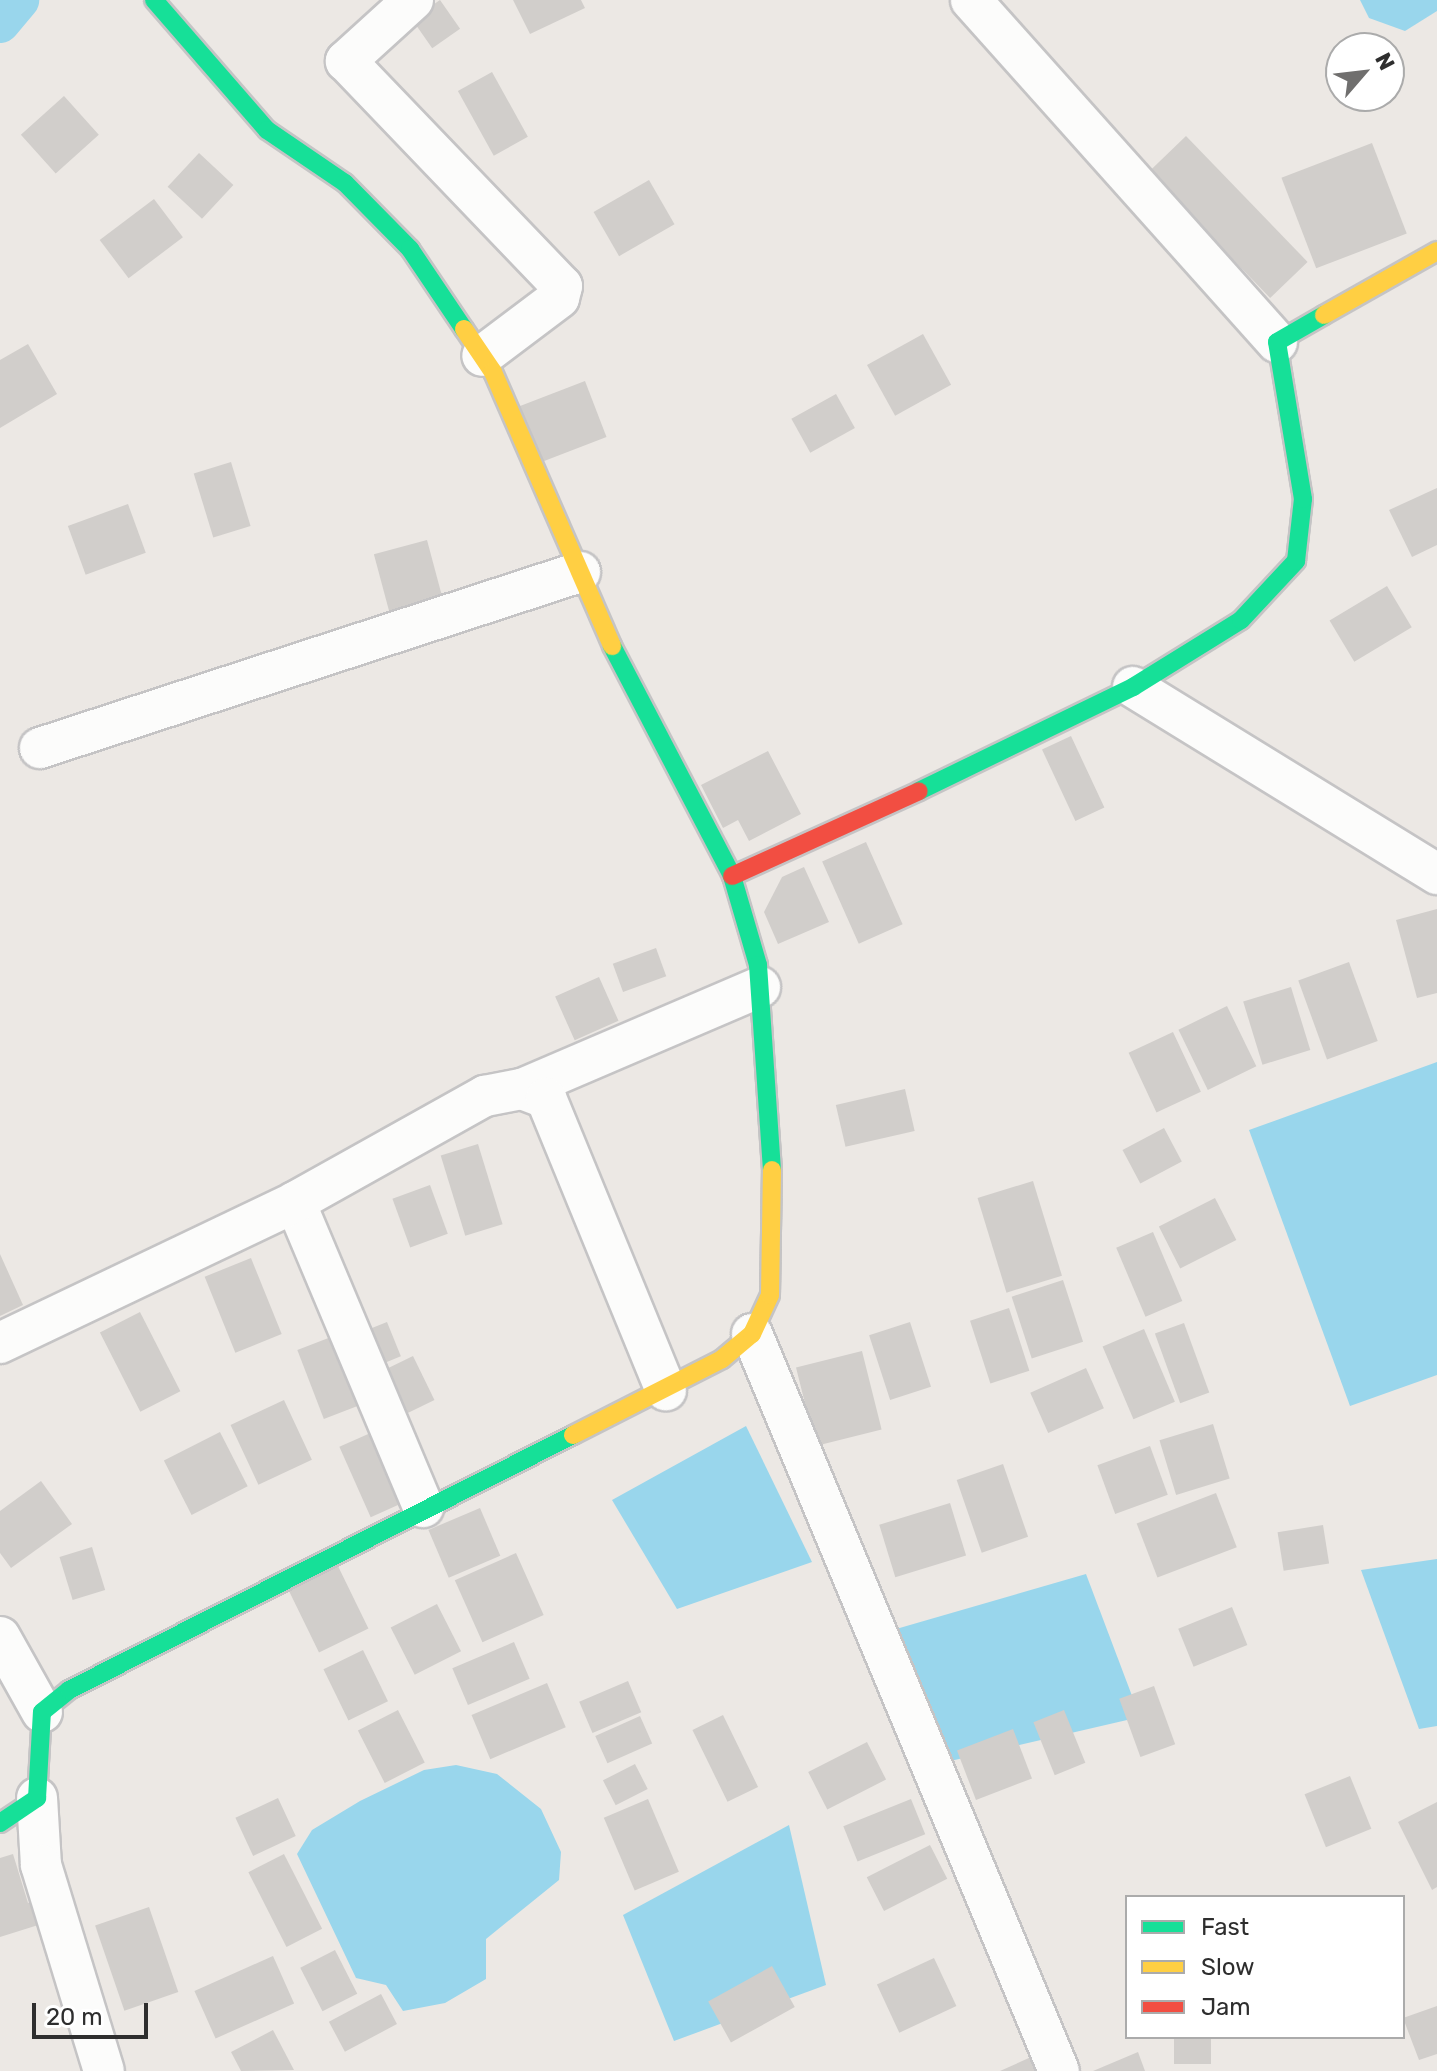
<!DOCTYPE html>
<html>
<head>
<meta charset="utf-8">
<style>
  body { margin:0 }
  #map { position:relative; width:1437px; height:2071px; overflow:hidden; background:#ece8e4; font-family:Rubik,sans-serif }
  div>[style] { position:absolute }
  .water>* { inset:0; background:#99d6ec }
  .canal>* { height:40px; margin:-20px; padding:0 20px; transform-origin:20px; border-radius:20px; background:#99d6ec }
  .building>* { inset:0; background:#d1cecb; transform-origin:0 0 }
  .roads { filter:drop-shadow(2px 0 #c5c4c5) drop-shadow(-2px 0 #c5c4c5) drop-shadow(0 2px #c5c4c5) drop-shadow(0 -2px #c5c4c5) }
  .street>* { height:40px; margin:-20px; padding:0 20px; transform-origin:20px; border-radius:20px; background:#fcfcfb }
  .fast>* { height:18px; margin:-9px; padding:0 9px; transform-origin:9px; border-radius:9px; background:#16e098 }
  .slow>* { height:18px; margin:-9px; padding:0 9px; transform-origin:9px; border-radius:9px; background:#ffcf43 }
  .jam>* { height:18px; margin:-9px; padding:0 9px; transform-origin:9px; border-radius:9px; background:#f24e42 }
  span { translate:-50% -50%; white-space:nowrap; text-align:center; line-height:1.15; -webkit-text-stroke:6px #fff; paint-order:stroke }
  .legend { position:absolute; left:1125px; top:1895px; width:280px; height:144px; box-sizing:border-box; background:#fff; border:2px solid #ababab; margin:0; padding:10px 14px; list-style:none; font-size:24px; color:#2e2e2e }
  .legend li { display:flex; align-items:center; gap:16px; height:40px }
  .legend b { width:40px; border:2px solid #ababab }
  .north { position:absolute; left:1325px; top:32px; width:80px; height:80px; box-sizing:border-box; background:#fff; border:2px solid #ababab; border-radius:50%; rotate:62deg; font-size:22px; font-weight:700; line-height:32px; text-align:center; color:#2e2e2e }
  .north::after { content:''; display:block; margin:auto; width:28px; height:36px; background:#706f6e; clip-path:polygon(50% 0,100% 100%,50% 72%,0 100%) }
  .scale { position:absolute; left:32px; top:2003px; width:116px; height:36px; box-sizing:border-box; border:4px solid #2e2e2e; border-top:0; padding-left:10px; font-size:24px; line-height:28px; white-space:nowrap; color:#2e2e2e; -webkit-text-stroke:6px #fff; paint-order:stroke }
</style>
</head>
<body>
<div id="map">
  <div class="water">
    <i style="clip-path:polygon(1360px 0,1437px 0,1437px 11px,1405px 31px,1369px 18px)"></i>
    <i style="clip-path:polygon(1437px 1062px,1437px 1375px,1350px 1406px,1249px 1130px)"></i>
    <i style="clip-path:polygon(746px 1426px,812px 1562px,677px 1609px,612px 1500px)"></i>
    <i style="clip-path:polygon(1437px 1559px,1437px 1726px,1419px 1729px,1361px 1570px)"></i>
    <i style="clip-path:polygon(1086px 1574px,1140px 1717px,916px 1769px,865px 1638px)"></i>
    <i style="clip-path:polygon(456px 1765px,497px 1774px,541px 1809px,561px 1852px,559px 1880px,486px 1939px,486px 1979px,445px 2003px,403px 2011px,386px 1985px,356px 1978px,297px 1854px,312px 1830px,360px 1801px,424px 1770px)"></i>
    <i style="clip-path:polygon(789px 1825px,826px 1985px,674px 2041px,623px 1915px)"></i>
  </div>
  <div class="canal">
    <i style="left:0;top:23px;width:30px;rotate:-50deg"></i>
  </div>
  <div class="building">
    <i style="left:440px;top:0;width:35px;height:34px;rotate:55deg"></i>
    <i style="clip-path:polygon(513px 0,581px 0,585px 8px,530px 34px)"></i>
    <i style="left:492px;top:72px;width:74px;height:39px;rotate:61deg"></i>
    <i style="left:64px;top:96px;width:52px;height:58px;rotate:48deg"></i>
    <i style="left:1186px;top:136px;width:175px;height:52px;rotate:46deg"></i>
    <i style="left:1372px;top:143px;width:97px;height:97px;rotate:69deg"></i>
    <i style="left:199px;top:153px;width:47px;height:46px;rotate:43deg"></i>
    <i style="left:649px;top:180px;width:51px;height:64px;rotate:60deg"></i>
    <i style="left:154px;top:199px;width:48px;height:68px;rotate:53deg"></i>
    <i style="left:923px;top:334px;width:58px;height:64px;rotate:61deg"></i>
    <i style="clip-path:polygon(28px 344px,57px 394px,0 428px,0 360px)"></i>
    <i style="left:585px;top:381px;width:60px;height:73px;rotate:69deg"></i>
    <i style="left:836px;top:394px;width:39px;height:51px;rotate:61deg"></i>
    <i style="left:231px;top:462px;width:67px;height:39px;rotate:73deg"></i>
    <i style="clip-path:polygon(1437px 488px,1437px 545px,1412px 557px,1389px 510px)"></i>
    <i style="left:128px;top:504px;width:52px;height:64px;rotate:70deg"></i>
    <i style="left:427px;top:540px;width:60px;height:55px;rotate:75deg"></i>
    <i style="left:1387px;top:586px;width:48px;height:67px;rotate:59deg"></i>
    <i style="left:1071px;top:736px;width:79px;height:32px;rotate:65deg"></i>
    <i style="clip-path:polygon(768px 751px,801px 814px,749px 841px,738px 820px,723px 828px,701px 785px)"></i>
    <i style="left:866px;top:842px;width:90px;height:48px;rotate:66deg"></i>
    <i style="clip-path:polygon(804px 867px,829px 922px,778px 944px,764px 912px,782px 877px)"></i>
    <i style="clip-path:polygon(1437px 909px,1437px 993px,1417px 998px,1396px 920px)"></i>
    <i style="left:656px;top:948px;width:30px;height:46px;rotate:70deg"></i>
    <i style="left:1349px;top:962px;width:84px;height:54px;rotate:70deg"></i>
    <i style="left:599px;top:977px;width:48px;height:48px;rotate:66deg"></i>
    <i style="left:1291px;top:987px;width:66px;height:50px;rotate:73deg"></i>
    <i style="left:1227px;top:1006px;width:67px;height:54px;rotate:64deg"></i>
    <i style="left:1173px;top:1032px;width:66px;height:49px;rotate:65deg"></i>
    <i style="left:905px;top:1089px;width:43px;height:71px;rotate:77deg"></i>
    <i style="left:1164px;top:1128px;width:38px;height:47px;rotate:62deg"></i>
    <i style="left:478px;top:1144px;width:84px;height:39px;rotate:73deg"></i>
    <i style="left:1033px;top:1181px;width:99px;height:58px;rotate:73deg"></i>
    <i style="left:430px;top:1185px;width:52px;height:40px;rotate:70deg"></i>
    <i style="left:1215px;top:1198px;width:47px;height:63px;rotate:63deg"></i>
    <i style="left:1153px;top:1232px;width:75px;height:40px;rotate:67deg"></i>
    <i style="clip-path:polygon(0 1254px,23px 1305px,0 1316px)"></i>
    <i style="left:251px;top:1258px;width:82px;height:50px;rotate:68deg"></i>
    <i style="left:1063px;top:1280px;width:65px;height:54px;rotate:72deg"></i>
    <i style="left:1009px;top:1308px;width:66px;height:41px;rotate:72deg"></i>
    <i style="left:140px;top:1312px;width:89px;height:45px;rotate:63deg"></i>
    <i style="left:387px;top:1322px;width:37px;height:27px;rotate:68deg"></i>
    <i style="left:910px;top:1322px;width:68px;height:43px;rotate:72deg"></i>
    <i style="left:1184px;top:1323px;width:74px;height:31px;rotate:70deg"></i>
    <i style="left:1144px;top:1329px;width:79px;height:45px;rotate:67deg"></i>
    <i style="left:344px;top:1332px;width:74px;height:50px;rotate:69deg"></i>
    <i style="left:862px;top:1351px;width:81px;height:68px;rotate:76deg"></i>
    <i style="left:413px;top:1356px;width:49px;height:40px;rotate:64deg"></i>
    <i style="left:1086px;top:1368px;width:44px;height:61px;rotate:66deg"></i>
    <i style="left:284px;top:1400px;width:66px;height:59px;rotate:65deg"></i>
    <i style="left:1213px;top:1424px;width:57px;height:56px;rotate:73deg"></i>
    <i style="left:375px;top:1431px;width:77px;height:39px;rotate:66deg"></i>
    <i style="left:220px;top:1432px;width:61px;height:63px;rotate:63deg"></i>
    <i style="left:1150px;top:1446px;width:52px;height:56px;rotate:70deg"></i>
    <i style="left:1003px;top:1464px;width:77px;height:49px;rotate:71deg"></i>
    <i style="clip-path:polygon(41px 1481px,72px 1524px,11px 1568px,0 1553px,0 1511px)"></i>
    <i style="left:1216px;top:1493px;width:58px;height:85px;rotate:69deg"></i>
    <i style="left:950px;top:1503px;width:55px;height:74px;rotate:73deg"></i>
    <i style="left:480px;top:1508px;width:52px;height:56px;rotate:67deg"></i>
    <i style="left:1323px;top:1525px;width:39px;height:46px;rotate:81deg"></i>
    <i style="left:92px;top:1547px;width:45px;height:34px;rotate:73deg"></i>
    <i style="left:516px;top:1553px;width:68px;height:67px;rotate:66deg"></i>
    <i style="left:336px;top:1562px;width:74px;height:55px;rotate:64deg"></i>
    <i style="left:437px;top:1604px;width:53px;height:52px;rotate:63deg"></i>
    <i style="left:1232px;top:1607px;width:41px;height:58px;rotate:68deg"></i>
    <i style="left:514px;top:1642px;width:40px;height:67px;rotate:67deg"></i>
    <i style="left:363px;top:1650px;width:57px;height:44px;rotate:64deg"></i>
    <i style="left:628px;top:1681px;width:34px;height:53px;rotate:67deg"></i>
    <i style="left:547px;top:1683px;width:48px;height:82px;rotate:67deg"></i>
    <i style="left:1154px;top:1686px;width:62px;height:37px;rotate:70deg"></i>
    <i style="left:398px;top:1710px;width:59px;height:45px;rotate:63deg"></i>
    <i style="left:1064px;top:1710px;width:57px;height:33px;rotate:68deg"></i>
    <i style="left:723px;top:1715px;width:80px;height:34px;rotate:64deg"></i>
    <i style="left:640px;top:1716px;width:30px;height:49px;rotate:66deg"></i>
    <i style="left:1013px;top:1729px;width:53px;height:60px;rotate:69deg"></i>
    <i style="left:867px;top:1742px;width:42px;height:66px;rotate:63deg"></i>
    <i style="left:635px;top:1764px;width:28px;height:36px;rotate:63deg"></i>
    <i style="left:1350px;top:1776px;width:57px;height:49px;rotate:68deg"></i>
    <i style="left:278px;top:1798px;width:42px;height:47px;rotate:65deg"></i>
    <i style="left:648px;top:1799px;width:79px;height:48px;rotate:67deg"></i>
    <i style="left:911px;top:1799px;width:38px;height:73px;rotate:68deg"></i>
    <i style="clip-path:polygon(1437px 1802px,1437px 1887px,1432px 1890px,1398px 1822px)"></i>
    <i style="left:930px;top:1845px;width:38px;height:71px;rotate:63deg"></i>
    <i style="clip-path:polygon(13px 1854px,28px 1903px,44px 1898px,51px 1921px,0 1937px,0 1858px)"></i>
    <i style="left:284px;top:1854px;width:84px;height:40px;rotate:63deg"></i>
    <i style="left:149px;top:1907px;width:90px;height:57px;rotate:71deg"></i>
    <i style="left:335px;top:1950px;width:49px;height:39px;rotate:63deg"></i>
    <i style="left:273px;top:1956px;width:52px;height:86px;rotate:66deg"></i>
    <i style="left:934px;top:1958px;width:53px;height:63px;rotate:65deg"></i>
    <i style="left:772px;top:1966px;width:47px;height:73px;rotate:61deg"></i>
    <i style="left:381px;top:1994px;width:34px;height:59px;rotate:62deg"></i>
    <i style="clip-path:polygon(1437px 2006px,1437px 2054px,1419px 2060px,1403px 2018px)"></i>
    <i style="clip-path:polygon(273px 2030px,294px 2070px,241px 2071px,231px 2052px)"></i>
    <i style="left:1174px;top:2037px;width:37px;height:27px"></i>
    <i style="clip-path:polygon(1138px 2052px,1145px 2071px,1093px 2071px)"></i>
    <i style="clip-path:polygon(1040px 2053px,1048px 2071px,1000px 2071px)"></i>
  </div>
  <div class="roads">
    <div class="street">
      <i style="left:413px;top:0;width:91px;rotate:137.7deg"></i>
      <i style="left:346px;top:61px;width:312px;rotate:46.2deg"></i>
      <i style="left:562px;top:286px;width:12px;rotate:104deg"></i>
      <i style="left:559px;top:298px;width:96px;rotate:143deg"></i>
      <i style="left:971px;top:0;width:459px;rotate:48.2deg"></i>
      <i style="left:1133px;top:687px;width:357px;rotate:31.6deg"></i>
      <i style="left:40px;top:748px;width:568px;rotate:-18.05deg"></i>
      <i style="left:522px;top:1089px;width:259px;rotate:-23.2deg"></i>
      <i style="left:295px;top:1202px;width:331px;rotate:67.2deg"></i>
      <i style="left:752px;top:1334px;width:798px;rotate:67.39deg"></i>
      <i style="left:0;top:1343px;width:327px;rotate:-25.5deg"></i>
      <i style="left:295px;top:1202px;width:218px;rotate:-29.2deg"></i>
      <i style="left:485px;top:1096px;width:38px;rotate:-11deg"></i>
      <i style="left:522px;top:1089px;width:26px;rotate:21deg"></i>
      <i style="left:546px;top:1098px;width:316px;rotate:67.7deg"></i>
      <i style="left:0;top:1637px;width:86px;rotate:60.8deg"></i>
      <i style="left:37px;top:1798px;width:67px;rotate:86.6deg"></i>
      <i style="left:41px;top:1865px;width:215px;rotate:73deg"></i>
    </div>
    <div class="fast">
      <i style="left:154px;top:0;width:172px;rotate:49deg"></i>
      <i style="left:267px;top:130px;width:94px;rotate:34.2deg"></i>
      <i style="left:345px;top:183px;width:93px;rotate:45.4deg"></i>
      <i style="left:410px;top:249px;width:97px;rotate:56deg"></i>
      <i style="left:612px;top:646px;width:259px;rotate:62.4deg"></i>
      <i style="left:732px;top:876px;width:93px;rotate:73.7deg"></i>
      <i style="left:758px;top:965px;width:205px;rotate:86.1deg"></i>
      <i style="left:919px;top:791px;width:238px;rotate:-25.9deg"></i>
      <i style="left:1133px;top:687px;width:127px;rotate:-31.8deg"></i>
      <i style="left:1241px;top:620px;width:81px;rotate:-47deg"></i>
      <i style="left:1296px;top:561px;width:62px;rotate:-83.6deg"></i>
      <i style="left:1303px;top:499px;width:159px;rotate:-99.4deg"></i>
      <i style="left:1277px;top:342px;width:54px;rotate:-29.9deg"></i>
      <i style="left:0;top:1823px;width:45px;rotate:-34deg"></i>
      <i style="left:37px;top:1798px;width:86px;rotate:-86.7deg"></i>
      <i style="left:42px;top:1712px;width:35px;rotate:-39deg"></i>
      <i style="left:69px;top:1690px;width:565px;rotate:-26.84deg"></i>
    </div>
    <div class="slow">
      <i style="left:1324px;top:315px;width:130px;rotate:-29.5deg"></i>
      <i style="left:464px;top:329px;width:52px;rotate:56deg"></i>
      <i style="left:493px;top:372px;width:299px;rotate:66.5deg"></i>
      <i style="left:573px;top:1435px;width:167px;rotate:-27deg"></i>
      <i style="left:722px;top:1359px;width:39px;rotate:-40deg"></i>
      <i style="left:752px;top:1334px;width:43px;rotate:-65.2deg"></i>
      <i style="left:770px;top:1295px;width:125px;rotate:-89.1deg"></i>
    </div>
    <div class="jam">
      <i style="left:732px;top:876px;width:205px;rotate:-24.4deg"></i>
    </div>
  </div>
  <ul class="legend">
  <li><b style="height:10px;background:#16e098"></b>Fast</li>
  <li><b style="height:10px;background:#ffcf43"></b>Slow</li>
  <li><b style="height:10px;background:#f24e42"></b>Jam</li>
  </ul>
  <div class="north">N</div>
  <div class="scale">20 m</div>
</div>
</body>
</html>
